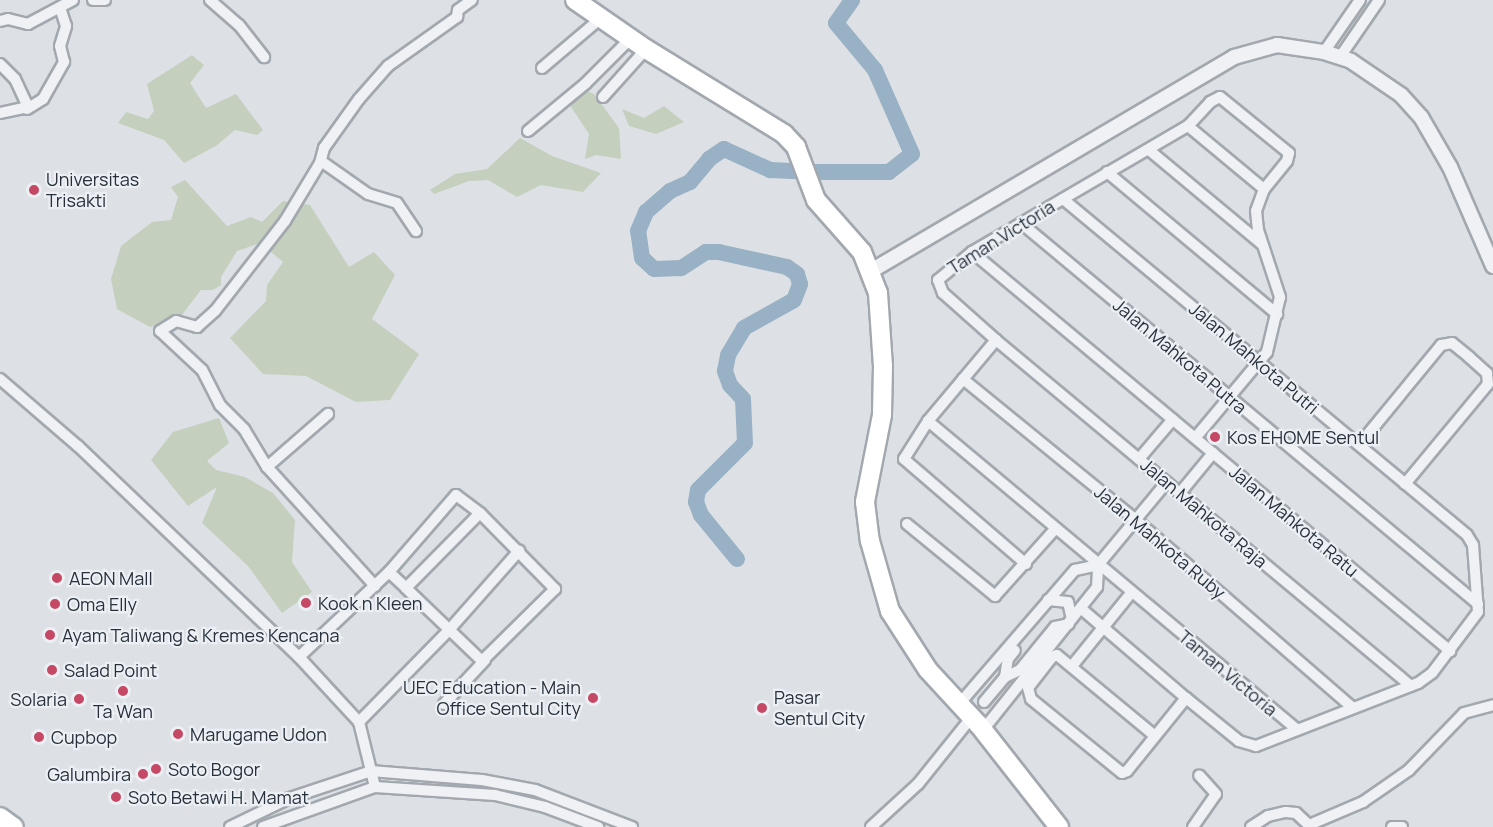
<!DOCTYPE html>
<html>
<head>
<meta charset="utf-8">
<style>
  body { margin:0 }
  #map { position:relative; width:1493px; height:827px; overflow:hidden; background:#dde1e6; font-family:Manrope,sans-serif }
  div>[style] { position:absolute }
  .green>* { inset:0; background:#c4cfbe }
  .river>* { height:16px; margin:-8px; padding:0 8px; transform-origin:8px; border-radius:8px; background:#99b1c4 }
  .roads { filter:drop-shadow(2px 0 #a3a8af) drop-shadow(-2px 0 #a3a8af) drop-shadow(0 2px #a3a8af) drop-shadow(0 -2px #a3a8af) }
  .minor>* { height:10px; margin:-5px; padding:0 5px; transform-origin:5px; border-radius:5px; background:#eff1f4 }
  .tertiary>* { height:14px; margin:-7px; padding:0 7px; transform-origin:7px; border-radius:7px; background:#eff1f4 }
  .primary>* { height:18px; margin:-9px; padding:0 9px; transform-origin:9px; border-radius:9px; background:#fff }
  .dots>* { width:16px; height:16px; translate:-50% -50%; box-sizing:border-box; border:3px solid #ecf0f4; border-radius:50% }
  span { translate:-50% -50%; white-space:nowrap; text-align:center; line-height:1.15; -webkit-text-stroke:4.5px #ecf0f4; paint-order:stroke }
  .poi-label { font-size:18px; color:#27303b }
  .left { translate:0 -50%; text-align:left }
  .right { translate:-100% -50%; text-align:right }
  .street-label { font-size:18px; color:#27303b }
</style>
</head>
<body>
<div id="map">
  <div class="green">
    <i style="clip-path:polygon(192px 55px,204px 65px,190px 83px,206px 108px,236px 94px,263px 130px,257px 135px,235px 130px,216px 146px,184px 163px,164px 140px,118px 123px,126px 112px,148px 119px,154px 111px,147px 84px)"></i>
    <i style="clip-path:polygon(585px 90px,594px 94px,619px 128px,621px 159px,596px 155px,585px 159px,589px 134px,569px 104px)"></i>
    <i style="clip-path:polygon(664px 106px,684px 122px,656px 134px,629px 126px,622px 109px,644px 118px)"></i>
    <i style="clip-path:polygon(520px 138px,552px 156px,601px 173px,583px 192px,541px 185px,517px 197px,488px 180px,469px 181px,434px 194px,430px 190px,455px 174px,487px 169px)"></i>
    <i style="clip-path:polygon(185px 180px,227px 226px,251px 217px,262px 222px,283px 201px,310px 205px,349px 267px,374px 252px,395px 275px,372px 319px,419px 354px,390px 400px,356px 402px,306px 376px,263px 374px,230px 338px,266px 301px,267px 285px,283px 262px,260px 243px,237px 251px,221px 277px,221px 285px,213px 290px,201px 290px,181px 316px,150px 327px,117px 309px,111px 279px,121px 246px,152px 222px,171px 220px,178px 197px,171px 187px)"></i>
    <i style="clip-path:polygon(219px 418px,229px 443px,207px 461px,216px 470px,245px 477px,273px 493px,295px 520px,292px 562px,312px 592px,282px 613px,248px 566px,202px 523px,217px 487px,188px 506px,151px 460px,173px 432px)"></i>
  </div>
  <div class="river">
    <i style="left:737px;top:559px;width:57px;rotate:-129.3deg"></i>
    <i style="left:701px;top:515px;width:14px;rotate:-111deg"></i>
    <i style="left:696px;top:502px;width:12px;rotate:-81deg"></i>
    <i style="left:698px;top:490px;width:66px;rotate:-45deg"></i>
    <i style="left:745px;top:443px;width:44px;rotate:-92.6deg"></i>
    <i style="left:743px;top:399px;width:19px;rotate:-133deg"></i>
    <i style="left:730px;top:385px;width:15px;rotate:-110deg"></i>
    <i style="left:725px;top:371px;width:16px;rotate:-79deg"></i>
    <i style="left:728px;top:355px;width:31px;rotate:-59deg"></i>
    <i style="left:744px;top:328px;width:57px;rotate:-29.2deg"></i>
    <i style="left:794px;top:300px;width:17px;rotate:-69deg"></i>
    <i style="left:800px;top:284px;width:10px;rotate:-107deg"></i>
    <i style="left:797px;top:274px;width:12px;rotate:-145deg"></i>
    <i style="left:787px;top:267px;width:70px;rotate:-167.6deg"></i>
    <i style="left:719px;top:252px;width:13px;rotate:180deg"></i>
    <i style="left:706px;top:252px;width:30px;rotate:147deg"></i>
    <i style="left:681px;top:268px;width:27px;rotate:178deg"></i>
    <i style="left:654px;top:269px;width:16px;rotate:-137deg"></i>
    <i style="left:642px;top:258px;width:27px;rotate:-98deg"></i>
    <i style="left:638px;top:231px;width:21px;rotate:-67deg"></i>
    <i style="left:646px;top:212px;width:32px;rotate:-41deg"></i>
    <i style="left:670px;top:191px;width:22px;rotate:-24deg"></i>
    <i style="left:690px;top:182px;width:30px;rotate:-50deg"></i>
    <i style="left:709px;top:159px;width:18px;rotate:-34deg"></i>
    <i style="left:724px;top:149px;width:51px;rotate:24.5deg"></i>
    <i style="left:770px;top:170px;width:45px;rotate:2.5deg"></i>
    <i style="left:815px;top:172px;width:74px"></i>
    <i style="left:889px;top:172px;width:29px;rotate:-38deg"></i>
    <i style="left:912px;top:154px;width:92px;rotate:-113.8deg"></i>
    <i style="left:875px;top:70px;width:61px;rotate:-129.7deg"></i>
    <i style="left:836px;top:23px;width:28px;rotate:-55deg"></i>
  </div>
  <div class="roads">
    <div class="minor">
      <i style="left:93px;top:0;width:12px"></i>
      <i style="left:210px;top:0;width:38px;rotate:41deg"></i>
      <i style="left:239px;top:25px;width:41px;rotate:52deg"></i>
      <i style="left:0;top:21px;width:8px;rotate:-14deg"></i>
      <i style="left:8px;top:19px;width:21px;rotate:14deg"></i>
      <i style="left:28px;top:24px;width:51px;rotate:-28.1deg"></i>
      <i style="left:1324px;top:52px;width:63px;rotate:-55.3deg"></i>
      <i style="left:1340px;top:57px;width:69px;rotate:-55.6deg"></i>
      <i style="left:0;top:64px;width:21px;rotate:45deg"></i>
      <i style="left:15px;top:79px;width:31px;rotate:65deg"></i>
      <i style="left:28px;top:107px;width:29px;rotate:168deg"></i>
      <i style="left:542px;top:68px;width:77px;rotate:-40.3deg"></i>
      <i style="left:603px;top:97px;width:64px;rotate:-48.1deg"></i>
      <i style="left:27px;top:109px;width:19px;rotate:-32deg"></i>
      <i style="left:43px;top:99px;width:43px;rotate:-60.4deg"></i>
      <i style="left:64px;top:62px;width:16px;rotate:-104deg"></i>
      <i style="left:60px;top:46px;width:21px;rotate:-73deg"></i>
      <i style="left:66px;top:26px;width:19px;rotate:-108deg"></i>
      <i style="left:1188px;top:126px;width:99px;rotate:39.7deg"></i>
      <i style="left:528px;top:131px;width:74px;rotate:-39.5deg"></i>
      <i style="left:585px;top:84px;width:64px;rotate:-45deg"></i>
      <i style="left:1149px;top:150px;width:147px;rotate:39.8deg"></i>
      <i style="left:321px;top:161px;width:57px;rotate:35.1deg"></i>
      <i style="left:368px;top:194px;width:30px;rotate:17deg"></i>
      <i style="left:397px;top:203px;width:34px;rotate:56deg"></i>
      <i style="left:1107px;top:172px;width:222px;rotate:39.9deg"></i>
      <i style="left:1063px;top:199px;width:525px;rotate:39.75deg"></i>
      <i style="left:1467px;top:535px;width:12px;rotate:59deg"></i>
      <i style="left:1473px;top:545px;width:67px;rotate:85.7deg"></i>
      <i style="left:1478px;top:612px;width:76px;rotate:127deg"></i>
      <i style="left:1432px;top:673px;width:17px;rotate:144deg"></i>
      <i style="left:1418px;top:683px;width:174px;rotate:158.7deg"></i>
      <i style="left:1256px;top:746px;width:18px;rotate:-164deg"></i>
      <i style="left:1239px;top:741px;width:68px;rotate:-140.9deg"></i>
      <i style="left:1186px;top:698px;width:94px;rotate:128.9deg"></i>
      <i style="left:1127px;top:771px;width:5px;rotate:158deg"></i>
      <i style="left:1122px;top:773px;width:117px;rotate:-140.9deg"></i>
      <i style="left:1031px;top:699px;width:11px;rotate:-105deg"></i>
      <i style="left:1028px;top:688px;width:39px;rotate:-52deg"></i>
      <i style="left:1052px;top:657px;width:5px;rotate:-22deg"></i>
      <i style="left:1057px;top:655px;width:127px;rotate:39.6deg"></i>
      <i style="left:1021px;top:223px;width:595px;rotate:39.82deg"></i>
      <i style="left:972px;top:252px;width:623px;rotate:39.85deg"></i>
      <i style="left:996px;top:340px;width:540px;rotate:39.82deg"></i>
      <i style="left:0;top:379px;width:103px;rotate:40.7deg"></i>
      <i style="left:78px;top:446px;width:306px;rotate:43.7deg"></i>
      <i style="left:299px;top:657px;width:88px;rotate:47.3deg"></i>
      <i style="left:359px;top:722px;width:67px;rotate:76.2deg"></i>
      <i style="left:963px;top:379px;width:223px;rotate:39.2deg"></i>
      <i style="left:1136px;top:520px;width:287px;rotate:40.9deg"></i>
      <i style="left:928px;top:421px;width:481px;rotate:39.9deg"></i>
      <i style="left:1359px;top:445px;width:129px;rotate:-50.6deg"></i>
      <i style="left:1441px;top:345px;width:11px;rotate:-10deg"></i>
      <i style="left:1452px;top:343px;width:22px;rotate:39deg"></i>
      <i style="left:1469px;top:357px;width:24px;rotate:42deg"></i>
      <i style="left:1487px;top:373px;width:11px;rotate:85deg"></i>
      <i style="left:1488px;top:384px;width:130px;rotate:129.7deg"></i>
      <i style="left:1139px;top:459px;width:52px;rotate:-49.6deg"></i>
      <i style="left:267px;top:467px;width:81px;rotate:-41deg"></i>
      <i style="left:1180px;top:493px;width:52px;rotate:-50.5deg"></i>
      <i style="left:480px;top:513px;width:107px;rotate:45.4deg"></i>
      <i style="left:555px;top:589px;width:103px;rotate:135.4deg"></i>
      <i style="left:482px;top:661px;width:105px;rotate:-136.2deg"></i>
      <i style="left:406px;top:588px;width:105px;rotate:-45.4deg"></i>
      <i style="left:907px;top:524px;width:114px;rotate:39.3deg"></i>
      <i style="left:995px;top:596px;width:91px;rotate:-48.1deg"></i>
      <i style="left:1026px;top:564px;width:161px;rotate:-139.3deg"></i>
      <i style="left:904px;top:459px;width:45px;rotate:-57.7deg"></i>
      <i style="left:928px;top:421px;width:106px;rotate:-50deg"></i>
      <i style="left:996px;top:340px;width:71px;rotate:-138.4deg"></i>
      <i style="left:943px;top:293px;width:14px;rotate:-111deg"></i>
      <i style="left:938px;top:280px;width:44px;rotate:-39.5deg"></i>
      <i style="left:972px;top:252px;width:250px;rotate:-30.3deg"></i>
      <i style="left:1188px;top:126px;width:33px;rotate:-47deg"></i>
      <i style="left:1210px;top:102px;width:11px;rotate:-27deg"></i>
      <i style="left:1220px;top:97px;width:89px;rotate:39.1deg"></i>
      <i style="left:1289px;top:153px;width:8px;rotate:104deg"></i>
      <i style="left:1287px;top:161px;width:36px;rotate:129deg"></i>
      <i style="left:1264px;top:189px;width:23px;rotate:110deg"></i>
      <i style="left:1256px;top:211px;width:19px;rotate:84deg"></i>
      <i style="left:1258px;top:230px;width:71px;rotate:71.8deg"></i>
      <i style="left:1280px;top:297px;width:57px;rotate:103.3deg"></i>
      <i style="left:1267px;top:352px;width:112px;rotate:129.9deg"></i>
      <i style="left:1098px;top:565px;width:107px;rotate:-50.3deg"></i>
      <i style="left:389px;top:572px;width:23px;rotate:43deg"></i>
      <i style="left:375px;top:586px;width:161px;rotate:-132.2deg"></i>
      <i style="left:267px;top:467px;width:44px;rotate:-121.2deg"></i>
      <i style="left:244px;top:429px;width:34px;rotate:-135deg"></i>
      <i style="left:220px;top:405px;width:39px;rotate:-117deg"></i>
      <i style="left:202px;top:370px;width:57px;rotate:-137.1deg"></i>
      <i style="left:160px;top:331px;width:19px;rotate:-32deg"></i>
      <i style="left:176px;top:321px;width:22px;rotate:16deg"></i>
      <i style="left:197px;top:327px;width:24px;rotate:-42deg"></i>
      <i style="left:215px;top:311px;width:114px;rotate:-52.1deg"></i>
      <i style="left:285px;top:221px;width:68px;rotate:-58.9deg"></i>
      <i style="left:320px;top:163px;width:16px;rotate:-75deg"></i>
      <i style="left:324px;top:148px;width:60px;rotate:-54.5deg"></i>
      <i style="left:359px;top:99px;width:44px;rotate:-48.7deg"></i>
      <i style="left:388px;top:66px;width:85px;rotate:-35.4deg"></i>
      <i style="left:457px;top:17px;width:7px;rotate:-82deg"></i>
      <i style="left:458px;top:10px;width:17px;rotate:-36deg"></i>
      <i style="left:1048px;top:600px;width:20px;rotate:6deg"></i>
      <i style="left:1068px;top:602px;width:17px;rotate:77deg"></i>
      <i style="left:1084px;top:611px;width:134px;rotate:40.5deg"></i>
      <i style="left:299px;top:657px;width:124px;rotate:-43.4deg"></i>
      <i style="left:389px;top:572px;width:102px;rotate:-49deg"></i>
      <i style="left:456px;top:495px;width:30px;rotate:37deg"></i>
      <i style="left:1072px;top:666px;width:95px;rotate:-51deg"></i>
      <i style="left:1005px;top:677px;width:18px;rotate:-81deg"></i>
      <i style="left:1008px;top:659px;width:11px;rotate:-52deg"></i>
      <i style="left:984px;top:702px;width:33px;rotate:-50deg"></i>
      <i style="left:1005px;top:677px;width:17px;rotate:-25deg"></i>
      <i style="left:1020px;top:670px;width:55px;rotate:-50.9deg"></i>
      <i style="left:1055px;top:627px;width:14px;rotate:-12deg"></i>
      <i style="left:960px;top:703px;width:176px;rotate:-49.2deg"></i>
      <i style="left:1075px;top:570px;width:24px;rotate:-12deg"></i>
      <i style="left:444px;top:704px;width:60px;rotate:-47deg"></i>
      <i style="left:359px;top:722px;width:129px;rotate:-45.6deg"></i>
      <i style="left:449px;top:630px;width:106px;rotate:-48.5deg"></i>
      <i style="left:983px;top:730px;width:183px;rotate:-51.4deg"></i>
      <i style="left:1097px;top:587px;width:22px;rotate:-87deg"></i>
      <i style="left:230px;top:827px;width:67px;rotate:-25.8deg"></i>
      <i style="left:290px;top:798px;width:85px;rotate:-18.4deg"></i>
      <i style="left:371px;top:771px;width:111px;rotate:4.6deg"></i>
      <i style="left:482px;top:780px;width:54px;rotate:10.7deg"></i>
      <i style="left:535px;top:790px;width:104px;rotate:20.9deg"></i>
      <i style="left:263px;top:827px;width:119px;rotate:-19.7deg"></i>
      <i style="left:375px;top:787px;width:120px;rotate:3.8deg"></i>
      <i style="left:495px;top:795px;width:51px;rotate:13.5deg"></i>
      <i style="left:545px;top:807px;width:57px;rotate:20.7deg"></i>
      <i style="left:871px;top:827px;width:64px;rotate:-42.5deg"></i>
      <i style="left:918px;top:784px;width:78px;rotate:-51.2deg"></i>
      <i style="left:1193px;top:827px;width:40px;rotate:-55.1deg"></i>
      <i style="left:1216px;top:794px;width:25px;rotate:-132deg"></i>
      <i style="left:1251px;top:827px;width:20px;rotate:-33deg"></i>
      <i style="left:1268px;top:816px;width:18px;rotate:-13deg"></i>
      <i style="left:1286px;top:812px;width:10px;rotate:6deg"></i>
      <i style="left:1296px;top:813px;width:18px;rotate:43deg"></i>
      <i style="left:1309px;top:825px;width:59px;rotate:-23.1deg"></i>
      <i style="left:1363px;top:802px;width:56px;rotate:-34.8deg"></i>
      <i style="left:1409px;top:770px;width:79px;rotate:-46deg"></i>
      <i style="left:1464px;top:713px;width:30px;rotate:-15deg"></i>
      <i style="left:1392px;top:827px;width:10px"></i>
    </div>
    <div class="tertiary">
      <i style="left:871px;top:271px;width:421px;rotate:-30.5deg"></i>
      <i style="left:1234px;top:57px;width:45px;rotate:-15.6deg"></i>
      <i style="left:1277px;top:45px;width:48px;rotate:8.5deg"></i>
      <i style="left:1324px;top:52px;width:28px;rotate:18deg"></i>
      <i style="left:1351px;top:61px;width:60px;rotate:34.2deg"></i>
      <i style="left:1401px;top:95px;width:30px;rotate:48deg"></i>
      <i style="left:1421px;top:117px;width:58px;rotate:59.9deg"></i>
      <i style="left:1450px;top:167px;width:108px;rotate:66.5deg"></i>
    </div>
    <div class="primary">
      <i style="left:575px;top:0;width:86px;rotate:34.6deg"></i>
      <i style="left:646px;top:49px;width:162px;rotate:31.6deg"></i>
      <i style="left:784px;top:134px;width:18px;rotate:47deg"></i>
      <i style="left:796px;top:147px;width:57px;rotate:69.3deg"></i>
      <i style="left:816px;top:200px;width:69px;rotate:48.5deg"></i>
      <i style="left:862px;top:252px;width:44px;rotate:68.7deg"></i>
      <i style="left:878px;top:293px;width:73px;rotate:86.1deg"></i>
      <i style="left:883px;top:366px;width:49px;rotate:91.2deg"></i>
      <i style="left:882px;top:415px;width:89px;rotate:101.1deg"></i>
      <i style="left:865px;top:502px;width:39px;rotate:83deg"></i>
      <i style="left:870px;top:541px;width:73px;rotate:74.1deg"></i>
      <i style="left:890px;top:611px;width:70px;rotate:57.2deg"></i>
      <i style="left:928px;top:670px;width:75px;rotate:47.2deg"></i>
      <i style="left:979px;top:725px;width:130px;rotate:51.9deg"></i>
      <i style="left:0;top:817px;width:17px;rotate:36deg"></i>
    </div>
  </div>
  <div class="dots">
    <i style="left:34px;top:190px;background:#c54864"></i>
    <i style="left:1215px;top:437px;background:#c54864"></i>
    <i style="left:57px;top:578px;background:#c54864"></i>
    <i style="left:306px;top:603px;background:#c54864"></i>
    <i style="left:55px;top:604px;background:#c54864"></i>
    <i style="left:50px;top:635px;background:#c54864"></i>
    <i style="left:52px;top:670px;background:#c54864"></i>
    <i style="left:123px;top:691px;background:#c54864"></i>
    <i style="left:593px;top:698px;background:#c54864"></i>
    <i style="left:79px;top:699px;background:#c54864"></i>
    <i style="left:762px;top:708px;background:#c54864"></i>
    <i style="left:178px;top:734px;background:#c54864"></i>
    <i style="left:39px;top:737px;background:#c54864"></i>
    <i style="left:156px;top:769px;background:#c54864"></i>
    <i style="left:143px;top:774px;background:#c54864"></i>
    <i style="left:116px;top:797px;background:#c54864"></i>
  </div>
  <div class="poi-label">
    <span class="left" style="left:46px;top:190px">Universitas<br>Trisakti</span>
    <span class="left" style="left:1227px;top:437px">Kos EHOME Sentul</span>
    <span class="left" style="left:69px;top:578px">AEON Mall</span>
    <span class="left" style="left:318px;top:603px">Kook n Kleen</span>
    <span class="left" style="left:67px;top:604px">Oma Elly</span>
    <span class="left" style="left:62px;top:635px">Ayam Taliwang &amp; Kremes Kencana</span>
    <span class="left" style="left:64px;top:670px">Salad Point</span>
    <span class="right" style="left:581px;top:698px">UEC Education - Main<br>Office Sentul City</span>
    <span class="left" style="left:774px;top:708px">Pasar<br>Sentul City</span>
    <span class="right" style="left:67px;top:699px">Solaria</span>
    <span style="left:123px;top:711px">Ta Wan</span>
    <span class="left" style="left:190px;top:734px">Marugame Udon</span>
    <span class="left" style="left:51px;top:737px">Cupbop</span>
    <span class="left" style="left:168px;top:769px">Soto Bogor</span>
    <span class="right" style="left:131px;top:774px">Galumbira</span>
    <span class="left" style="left:128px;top:797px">Soto Betawi H. Mamat</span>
  </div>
  <div class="street-label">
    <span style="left:1001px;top:237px;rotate:-32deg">Taman Victoria</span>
    <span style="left:1180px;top:356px;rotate:40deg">Jalan Mahkota Putra</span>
    <span style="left:1254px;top:358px;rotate:40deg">Jalan Mahkota Putri</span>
    <span style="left:1204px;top:513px;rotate:40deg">Jalan Mahkota Raja</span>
    <span style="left:1294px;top:521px;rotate:40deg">Jalan Mahkota Ratu</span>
    <span style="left:1160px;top:542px;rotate:40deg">Jalan Mahkota Ruby</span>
    <span style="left:1228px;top:673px;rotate:40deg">Taman Victoria</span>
  </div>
</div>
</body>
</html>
